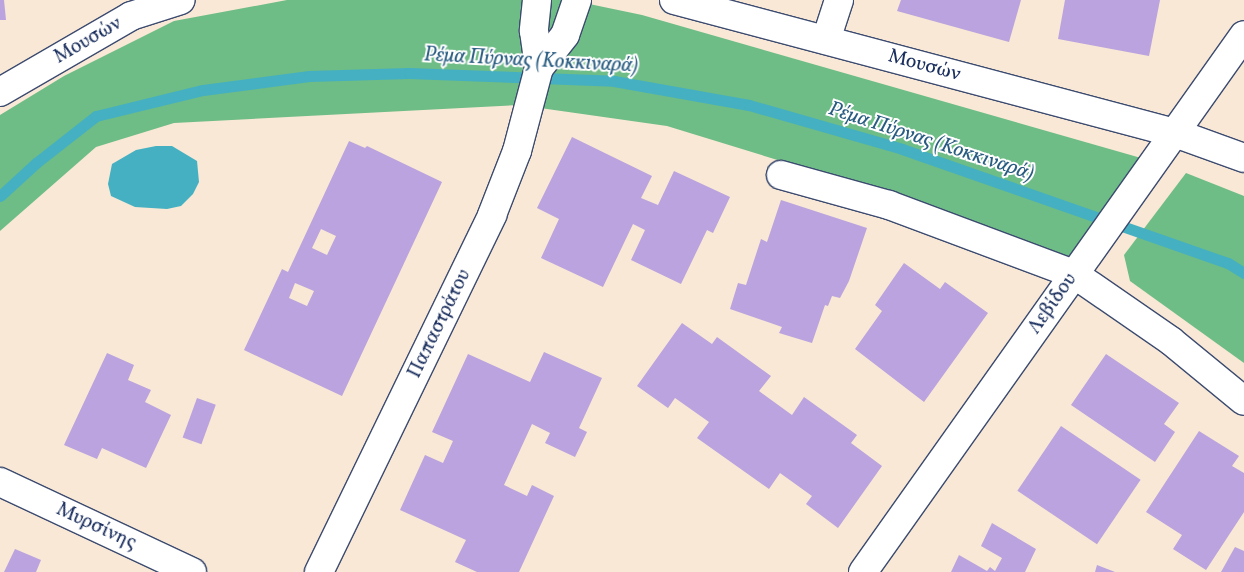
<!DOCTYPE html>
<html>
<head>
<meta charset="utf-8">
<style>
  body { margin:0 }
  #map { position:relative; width:1244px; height:572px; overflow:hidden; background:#f8e8d5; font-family:Vollkorn,serif }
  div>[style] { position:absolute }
  .forest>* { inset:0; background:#6ebc86 }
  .water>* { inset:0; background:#44b0c2 }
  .stream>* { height:11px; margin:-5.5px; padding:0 5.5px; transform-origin:5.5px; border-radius:5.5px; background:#44b0c2 }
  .building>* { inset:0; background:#baa3de; transform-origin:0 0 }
  .roads { filter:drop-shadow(1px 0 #3c4b70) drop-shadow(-1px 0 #3c4b70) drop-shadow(0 1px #3c4b70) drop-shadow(0 -1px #3c4b70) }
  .minor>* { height:28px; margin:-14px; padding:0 14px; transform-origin:14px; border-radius:14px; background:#fff }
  span { translate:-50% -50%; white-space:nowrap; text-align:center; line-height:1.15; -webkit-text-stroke:4px #fff; paint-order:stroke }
  .street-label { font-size:20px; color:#1b2f5e }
  .water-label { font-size:21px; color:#295c81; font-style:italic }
</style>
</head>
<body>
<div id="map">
  <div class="forest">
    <i style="clip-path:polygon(287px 0,570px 0,642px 15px,1148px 160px,1072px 270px,888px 194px,667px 126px,519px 105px,174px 123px,96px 147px,0 231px,0 115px,64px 76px,174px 21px)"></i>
    <i style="clip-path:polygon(1186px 173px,1244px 196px,1244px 363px,1130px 281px,1124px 255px)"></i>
  </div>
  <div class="water">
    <i style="clip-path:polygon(156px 146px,172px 146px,197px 161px,199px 182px,193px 194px,181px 206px,167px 209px,135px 207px,111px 196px,108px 184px,112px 164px,136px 150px)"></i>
  </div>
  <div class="stream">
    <i style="left:0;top:196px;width:49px;rotate:-42.5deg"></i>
    <i style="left:36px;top:163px;width:76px;rotate:-38.1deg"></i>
    <i style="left:96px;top:116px;width:110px;rotate:-13.7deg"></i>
    <i style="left:203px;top:90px;width:107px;rotate:-7.5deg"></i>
    <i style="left:309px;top:76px;width:100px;rotate:-1.7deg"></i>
    <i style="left:409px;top:73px;width:205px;rotate:2.2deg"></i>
    <i style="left:614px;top:81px;width:137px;rotate:10.1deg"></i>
    <i style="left:749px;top:105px;width:159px;rotate:16deg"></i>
    <i style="left:902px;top:149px;width:345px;rotate:19.3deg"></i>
    <i style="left:1228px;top:263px;width:19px;rotate:32deg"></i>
  </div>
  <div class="building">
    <i style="clip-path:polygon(0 0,4px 0,6px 20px,0 20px)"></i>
    <i style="clip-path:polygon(901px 0,1021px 0,1009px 42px,897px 11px)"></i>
    <i style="clip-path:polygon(1065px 0,1160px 0,1149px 56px,1058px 39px)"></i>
    <i style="clip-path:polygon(572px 137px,652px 176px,641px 198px,658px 205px,674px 171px,730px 197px,713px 233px,707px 230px,681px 284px,631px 260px,645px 230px,633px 224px,603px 287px,541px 258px,559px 219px,537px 208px)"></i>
    <i style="clip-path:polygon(evenodd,349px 141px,365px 148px,367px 146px,442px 182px,342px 396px,244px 350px,282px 269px,288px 272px,349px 141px,321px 229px,336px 236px,327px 255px,312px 248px,321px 229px,349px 141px,295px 283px,314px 291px,307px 306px,289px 298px,295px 283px)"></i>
    <i style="clip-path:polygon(781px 200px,867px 228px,849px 281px,840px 298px,832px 296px,828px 306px,825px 305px,812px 343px,779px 333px,782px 327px,730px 309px,738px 283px,746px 285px,761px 239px,767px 242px)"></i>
    <i style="clip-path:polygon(904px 263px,940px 289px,945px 282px,988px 313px,924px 402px,855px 349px,882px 311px,875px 305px)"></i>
    <i style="clip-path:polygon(682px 323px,712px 344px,717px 337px,771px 376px,759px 391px,792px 415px,804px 397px,857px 435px,851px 443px,882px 466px,838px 528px,806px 504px,812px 496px,780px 473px,769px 489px,697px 438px,709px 422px,675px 398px,668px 408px,637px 386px)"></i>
    <i style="clip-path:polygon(544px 352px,602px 378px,579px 428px,587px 432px,575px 457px,545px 443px,550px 433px,532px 424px,504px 485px,527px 496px,532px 485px,554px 496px,519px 572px,477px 572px,455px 562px,466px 540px,400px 510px,425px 455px,443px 463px,453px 441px,432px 432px,468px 354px,530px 382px)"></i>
    <i style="clip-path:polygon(107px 353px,134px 365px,128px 380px,151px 390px,145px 402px,171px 415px,146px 468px,102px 448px,97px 459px,64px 445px)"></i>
    <i style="clip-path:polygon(1106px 354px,1179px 403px,1164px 424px,1175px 432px,1155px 462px,1071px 405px)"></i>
    <i style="left:197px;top:398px;width:20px;height:42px;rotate:20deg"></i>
    <i style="left:1061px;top:426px;width:96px;height:78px;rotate:34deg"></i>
    <i style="clip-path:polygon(1199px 431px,1239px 456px,1232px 466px,1244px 473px,1244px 512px,1206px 570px,1173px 549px,1182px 535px,1146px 512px)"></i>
    <i style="clip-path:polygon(992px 523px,1036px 549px,1025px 572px,951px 572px,959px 555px,987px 571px,990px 567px,995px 571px,1002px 558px,981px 546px)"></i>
    <i style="clip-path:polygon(1235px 547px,1244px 551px,1244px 572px,1221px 572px)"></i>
    <i style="clip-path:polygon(15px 549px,41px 560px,36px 572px,4px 572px)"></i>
    <i style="clip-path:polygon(1097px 565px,1115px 572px,1095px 572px)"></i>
  </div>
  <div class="roads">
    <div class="minor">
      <i style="left:537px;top:0;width:31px;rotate:96deg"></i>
      <i style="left:534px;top:31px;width:37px;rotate:82deg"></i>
      <i style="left:674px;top:0;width:518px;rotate:14.87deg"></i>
      <i style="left:1175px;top:133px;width:73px;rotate:19.9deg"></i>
      <i style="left:826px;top:40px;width:42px;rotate:-72deg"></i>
      <i style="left:0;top:92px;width:151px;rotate:-30.1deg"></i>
      <i style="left:131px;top:16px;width:52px;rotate:-17.7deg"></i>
      <i style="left:781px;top:175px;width:112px;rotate:15.5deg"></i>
      <i style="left:889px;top:205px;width:197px;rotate:20.5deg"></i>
      <i style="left:1074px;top:274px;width:118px;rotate:34.6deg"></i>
      <i style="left:1171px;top:341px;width:94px;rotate:39.4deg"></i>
      <i style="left:0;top:482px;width:212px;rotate:25.1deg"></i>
      <i style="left:319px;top:572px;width:397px;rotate:-64.1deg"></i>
      <i style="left:492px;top:215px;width:69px;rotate:-68.7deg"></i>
      <i style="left:517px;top:151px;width:86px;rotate:-75.2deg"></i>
      <i style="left:539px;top:68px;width:42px;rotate:-51.8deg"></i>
      <i style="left:565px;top:35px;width:37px;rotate:-71deg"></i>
      <i style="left:863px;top:572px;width:658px;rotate:-54.64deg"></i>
    </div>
  </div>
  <div class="street-label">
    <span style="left:88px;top:41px;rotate:-30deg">Μουσών</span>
    <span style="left:924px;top:66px;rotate:15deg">Μουσών</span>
    <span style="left:1053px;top:304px;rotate:-55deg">Λεβίδου</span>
    <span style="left:440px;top:324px;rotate:-64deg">Παπαστράτου</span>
    <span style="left:96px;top:527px;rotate:25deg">Μυρσίνης</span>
  </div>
  <div class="water-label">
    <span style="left:531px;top:61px;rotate:3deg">Ρέμα Πύρνας (Κοκκιναρά)</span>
    <span style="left:931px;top:142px;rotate:18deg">Ρέμα Πύρνας (Κοκκιναρά)</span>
  </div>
</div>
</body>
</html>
